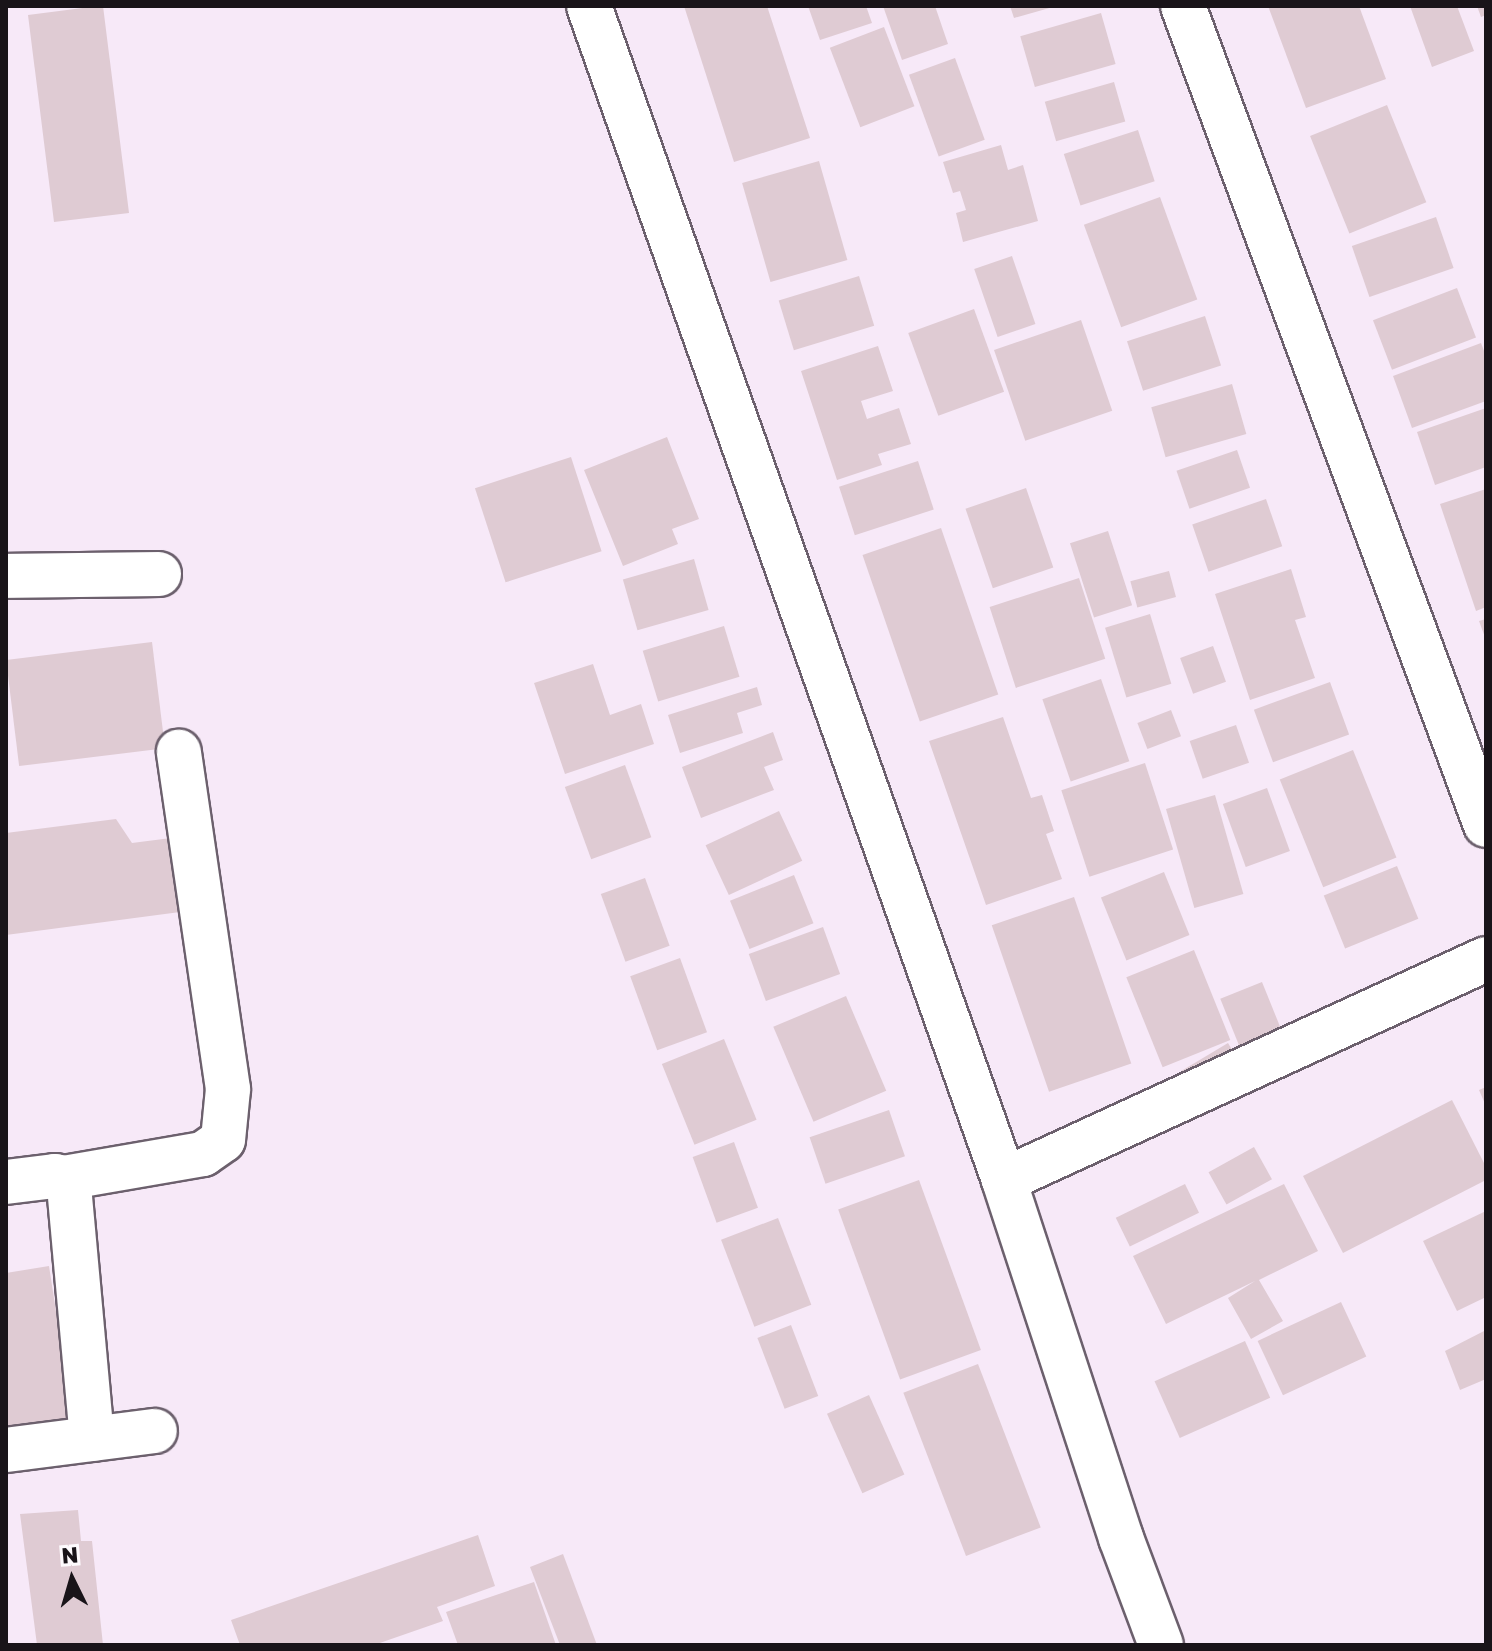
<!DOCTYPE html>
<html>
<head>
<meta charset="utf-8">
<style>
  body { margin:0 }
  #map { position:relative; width:1492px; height:1651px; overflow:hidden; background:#f7e9f8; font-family:"Golos Text",sans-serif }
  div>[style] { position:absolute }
  .building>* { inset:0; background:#dfcbd3; transform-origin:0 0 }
  .roads { filter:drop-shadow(2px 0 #6c606d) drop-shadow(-2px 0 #6c606d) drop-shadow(0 2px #6c606d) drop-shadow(0 -2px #6c606d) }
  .minor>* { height:44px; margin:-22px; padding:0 22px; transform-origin:22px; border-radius:22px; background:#fff }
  span { translate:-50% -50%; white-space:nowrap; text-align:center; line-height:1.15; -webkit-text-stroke:6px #fdfafd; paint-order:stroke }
  .frame { position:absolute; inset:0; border:8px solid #191419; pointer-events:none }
  .north { position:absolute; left:32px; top:1539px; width:80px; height:80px; -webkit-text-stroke:6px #fdfafd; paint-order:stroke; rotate:355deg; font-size:22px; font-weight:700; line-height:32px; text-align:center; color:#191419 }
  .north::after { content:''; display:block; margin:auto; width:28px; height:36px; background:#191419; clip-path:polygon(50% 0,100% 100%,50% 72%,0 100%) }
</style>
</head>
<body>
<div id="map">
  <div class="building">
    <i style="clip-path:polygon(98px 6px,103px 6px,129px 213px,54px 222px,28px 15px)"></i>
    <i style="clip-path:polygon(684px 6px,767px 6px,810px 138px,734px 162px)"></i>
    <i style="clip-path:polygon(808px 6px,866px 6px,872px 23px,820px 40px)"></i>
    <i style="clip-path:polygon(883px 6px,935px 6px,948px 44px,902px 60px)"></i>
    <i style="clip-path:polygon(1010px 6px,1053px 6px,1053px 7px,1014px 18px)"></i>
    <i style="clip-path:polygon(1268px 6px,1359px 6px,1386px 79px,1306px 108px)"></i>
    <i style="clip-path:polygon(1410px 6px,1457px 6px,1474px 51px,1432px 67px)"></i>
    <i style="clip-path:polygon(1477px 6px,1486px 6px,1486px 15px,1481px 17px)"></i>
    <i style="left:1101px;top:13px;width:53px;height:84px;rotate:74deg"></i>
    <i style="left:884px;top:27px;width:85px;height:58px;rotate:69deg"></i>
    <i style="left:955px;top:58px;width:87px;height:49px;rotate:70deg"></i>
    <i style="left:1114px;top:82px;width:41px;height:72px;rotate:74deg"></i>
    <i style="left:1387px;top:105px;width:105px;height:83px;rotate:68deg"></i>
    <i style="left:1138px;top:130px;width:54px;height:78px;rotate:72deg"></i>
    <i style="clip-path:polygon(1001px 145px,1008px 170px,1023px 165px,1038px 221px,963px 242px,956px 213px,966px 210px,960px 191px,953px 193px,943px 162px)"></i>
    <i style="left:819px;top:161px;width:103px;height:80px;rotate:74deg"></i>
    <i style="left:1160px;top:197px;width:109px;height:81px;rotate:70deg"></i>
    <i style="left:1436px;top:217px;width:54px;height:89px;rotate:71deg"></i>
    <i style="left:1012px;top:256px;width:72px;height:40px;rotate:71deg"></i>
    <i style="left:859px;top:276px;width:52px;height:84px;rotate:73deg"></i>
    <i style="left:1457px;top:288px;width:53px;height:90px;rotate:69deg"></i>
    <i style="left:974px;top:309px;width:88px;height:70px;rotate:70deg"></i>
    <i style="left:1205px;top:316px;width:52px;height:82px;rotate:72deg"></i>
    <i style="left:1081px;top:320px;width:96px;height:92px;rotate:71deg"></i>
    <i style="clip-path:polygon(1481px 343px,1486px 356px,1486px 401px,1412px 428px,1393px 376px)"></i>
    <i style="clip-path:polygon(878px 346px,893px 391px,861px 401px,867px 419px,899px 408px,911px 444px,878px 454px,882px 465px,837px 480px,801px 371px)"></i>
    <i style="left:1232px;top:384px;width:52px;height:84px;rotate:74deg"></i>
    <i style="clip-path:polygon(1486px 408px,1486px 467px,1435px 485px,1417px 432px)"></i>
    <i style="clip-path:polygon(667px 437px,699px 519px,672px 529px,678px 544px,623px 566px,584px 470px)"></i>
    <i style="left:1237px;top:450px;width:40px;height:64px;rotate:71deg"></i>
    <i style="left:571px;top:457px;width:99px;height:101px;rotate:72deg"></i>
    <i style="left:918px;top:461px;width:51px;height:83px;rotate:72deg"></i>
    <i style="left:1026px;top:488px;width:84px;height:64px;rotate:71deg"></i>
    <i style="clip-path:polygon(1486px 489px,1486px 607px,1476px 611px,1440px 504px)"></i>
    <i style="left:1266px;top:499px;width:50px;height:78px;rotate:71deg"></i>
    <i style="left:941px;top:528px;width:176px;height:83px;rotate:71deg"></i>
    <i style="left:1108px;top:531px;width:78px;height:40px;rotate:72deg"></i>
    <i style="left:694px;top:559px;width:53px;height:74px;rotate:74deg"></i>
    <i style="clip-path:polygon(1291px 569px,1306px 617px,1295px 620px,1315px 678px,1250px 700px,1215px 594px)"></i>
    <i style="left:1169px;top:571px;width:27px;height:40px;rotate:75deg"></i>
    <i style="left:1079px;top:578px;width:85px;height:94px;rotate:72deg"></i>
    <i style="left:1150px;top:614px;width:73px;height:47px;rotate:73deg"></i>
    <i style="clip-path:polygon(1486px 619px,1486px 640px,1479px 621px)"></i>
    <i style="left:724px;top:626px;width:53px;height:85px;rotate:73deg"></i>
    <i style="left:152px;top:642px;width:107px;height:147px;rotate:83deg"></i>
    <i style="left:1213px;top:646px;width:38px;height:35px;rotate:70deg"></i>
    <i style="clip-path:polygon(593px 664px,610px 715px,641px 704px,654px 744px,565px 774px,534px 683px)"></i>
    <i style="left:1101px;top:679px;width:87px;height:62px;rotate:71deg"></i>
    <i style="left:1330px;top:682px;width:56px;height:81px;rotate:70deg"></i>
    <i style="clip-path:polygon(757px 687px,762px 705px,737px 713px,743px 733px,680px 753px,668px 715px)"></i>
    <i style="left:1171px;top:710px;width:28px;height:36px;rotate:69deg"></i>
    <i style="clip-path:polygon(1003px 717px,1031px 798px,1042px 795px,1054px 831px,1046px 834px,1062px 879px,986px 905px,929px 741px)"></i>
    <i style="left:1236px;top:725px;width:40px;height:49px;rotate:71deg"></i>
    <i style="clip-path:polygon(773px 732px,783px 760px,764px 767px,774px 790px,701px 818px,682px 767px)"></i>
    <i style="left:1353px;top:750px;width:116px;height:79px;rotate:68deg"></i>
    <i style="left:1145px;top:763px;width:91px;height:88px;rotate:72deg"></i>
    <i style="left:625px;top:765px;width:77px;height:64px;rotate:70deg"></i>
    <i style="left:1267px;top:788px;width:67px;height:47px;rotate:70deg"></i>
    <i style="left:1215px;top:795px;width:103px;height:51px;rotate:74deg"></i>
    <i style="left:779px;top:811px;width:55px;height:81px;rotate:65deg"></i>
    <i style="clip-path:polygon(116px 819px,132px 843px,171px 838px,180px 912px,6px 935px,6px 833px)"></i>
    <i style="left:1397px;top:866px;width:57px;height:79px;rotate:68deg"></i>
    <i style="left:1164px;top:872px;width:68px;height:68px;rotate:68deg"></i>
    <i style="left:794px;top:875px;width:52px;height:69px;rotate:68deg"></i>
    <i style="left:645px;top:878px;width:72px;height:47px;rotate:70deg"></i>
    <i style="left:1074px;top:897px;width:176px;height:87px;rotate:71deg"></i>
    <i style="left:823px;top:927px;width:50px;height:79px;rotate:70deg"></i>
    <i style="left:1194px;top:950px;width:97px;height:73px;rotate:68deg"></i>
    <i style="left:680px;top:958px;width:79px;height:53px;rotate:70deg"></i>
    <i style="left:1262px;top:982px;width:58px;height:45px;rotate:68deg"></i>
    <i style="left:846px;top:996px;width:103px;height:79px;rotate:67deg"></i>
    <i style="left:724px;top:1039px;width:87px;height:67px;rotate:68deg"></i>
    <i style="left:1228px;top:1043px;width:23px;height:55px;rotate:59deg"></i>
    <i style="clip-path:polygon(1486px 1087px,1486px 1106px,1479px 1090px)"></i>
    <i style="clip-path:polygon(1452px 1100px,1486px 1167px,1486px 1180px,1343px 1253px,1303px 1176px)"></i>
    <i style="left:889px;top:1110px;width:49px;height:84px;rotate:71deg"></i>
    <i style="left:734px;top:1142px;width:70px;height:44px;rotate:70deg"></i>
    <i style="left:1254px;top:1147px;width:37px;height:52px;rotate:61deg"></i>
    <i style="left:919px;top:1180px;width:181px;height:86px;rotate:70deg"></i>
    <i style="left:1185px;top:1184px;width:32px;height:77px;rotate:64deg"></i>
    <i style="clip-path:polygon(1284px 1184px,1318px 1251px,1259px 1280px,1283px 1321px,1251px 1339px,1228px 1298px,1255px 1281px,1166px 1324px,1133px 1256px)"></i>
    <i style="clip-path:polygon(1486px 1211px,1486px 1297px,1457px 1311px,1423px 1241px)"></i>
    <i style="left:778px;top:1218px;width:93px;height:61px;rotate:69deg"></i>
    <i style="clip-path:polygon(49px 1266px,74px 1428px,6px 1439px,6px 1273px)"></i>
    <i style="left:1341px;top:1302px;width:60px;height:92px;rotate:65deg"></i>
    <i style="left:791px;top:1325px;width:76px;height:36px;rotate:69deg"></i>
    <i style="clip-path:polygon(1486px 1330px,1486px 1379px,1460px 1390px,1445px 1351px)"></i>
    <i style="left:1245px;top:1341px;width:62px;height:99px;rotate:66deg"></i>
    <i style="left:978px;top:1364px;width:175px;height:80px;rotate:69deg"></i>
    <i style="left:869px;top:1395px;width:87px;height:46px;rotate:66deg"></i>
    <i style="clip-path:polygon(78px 1510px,81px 1541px,92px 1541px,103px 1645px,37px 1645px,20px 1514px)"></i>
    <i style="clip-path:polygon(478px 1535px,495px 1586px,437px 1607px,443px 1621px,374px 1645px,240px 1645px,231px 1620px)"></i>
    <i style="clip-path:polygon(563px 1554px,597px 1645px,560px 1645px,530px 1567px)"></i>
    <i style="clip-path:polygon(534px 1582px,556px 1645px,458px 1645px,446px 1612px)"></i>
  </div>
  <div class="roads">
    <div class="minor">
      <i style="left:589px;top:6px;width:1245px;rotate:70.53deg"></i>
      <i style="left:1004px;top:1180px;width:377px;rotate:71.9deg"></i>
      <i style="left:1121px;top:1538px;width:114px;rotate:69.5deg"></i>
      <i style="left:1183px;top:6px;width:873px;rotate:69.7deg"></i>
      <i style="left:6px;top:576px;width:153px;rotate:-0.7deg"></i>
      <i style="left:64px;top:1178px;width:141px;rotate:-9.8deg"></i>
      <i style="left:203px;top:1154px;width:24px;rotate:-35deg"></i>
      <i style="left:223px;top:1140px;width:51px;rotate:-84.4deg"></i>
      <i style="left:228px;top:1089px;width:341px;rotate:-98.3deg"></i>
      <i style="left:1004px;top:1180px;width:530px;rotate:-24.63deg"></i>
      <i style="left:6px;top:1182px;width:49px;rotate:-7deg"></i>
      <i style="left:55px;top:1176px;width:9px;rotate:13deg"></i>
      <i style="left:64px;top:1178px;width:9px;rotate:58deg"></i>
      <i style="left:69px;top:1186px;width:254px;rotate:84.8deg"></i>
      <i style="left:6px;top:1450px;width:150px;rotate:-7.3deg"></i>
    </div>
  </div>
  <div class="frame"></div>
  <div class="north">N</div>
</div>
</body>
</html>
